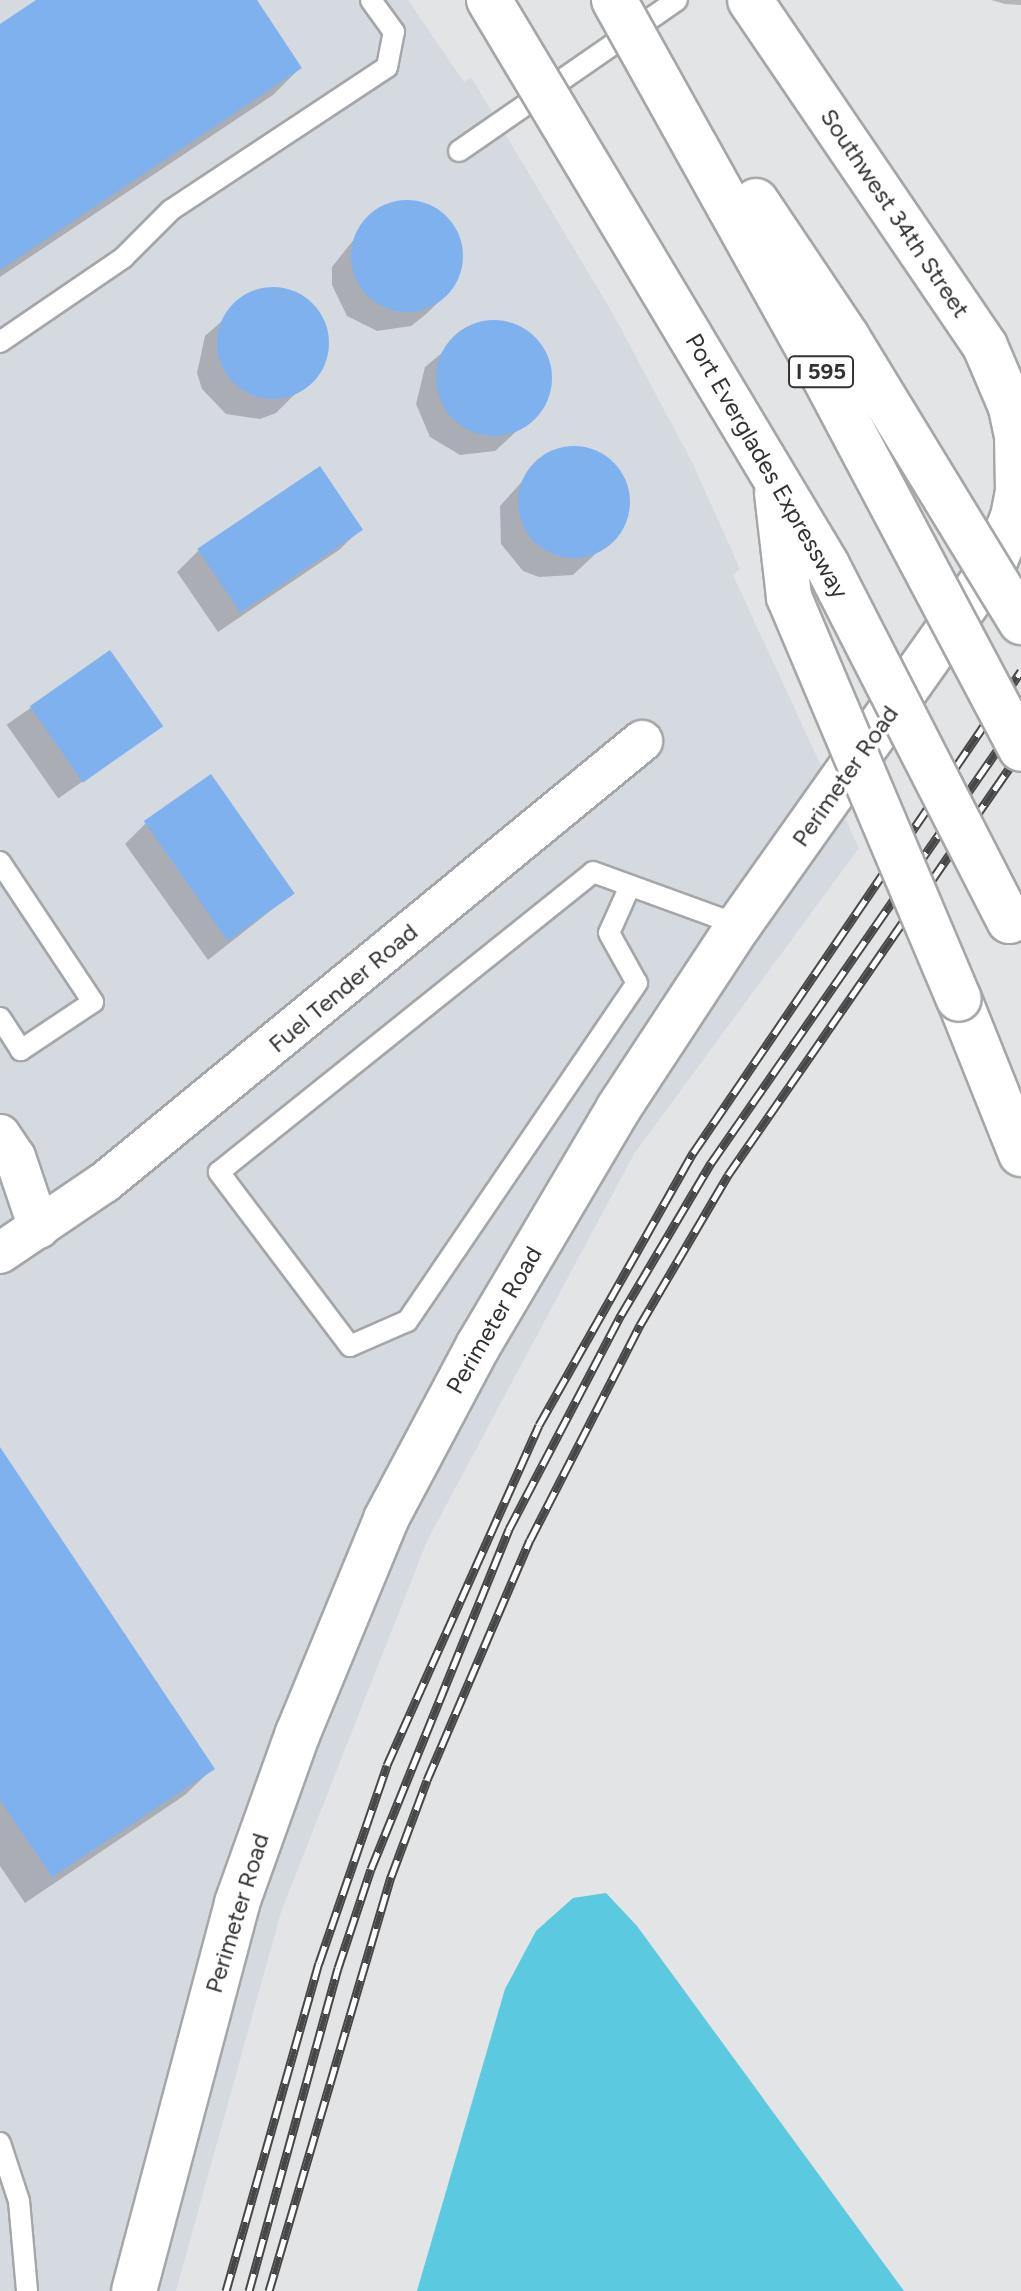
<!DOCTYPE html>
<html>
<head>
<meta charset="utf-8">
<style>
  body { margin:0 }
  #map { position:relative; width:1021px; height:2291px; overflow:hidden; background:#e3e4e5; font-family:Figtree,sans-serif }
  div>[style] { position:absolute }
  .built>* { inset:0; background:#d5dae1 }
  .water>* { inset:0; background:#5bc9df }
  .shadow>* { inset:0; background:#0003; transform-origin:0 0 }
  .building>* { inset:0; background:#7fb1ef; transform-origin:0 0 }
  .round { border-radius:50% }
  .roads { filter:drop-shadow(2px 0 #a5a6a7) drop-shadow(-2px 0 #a5a6a7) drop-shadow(0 2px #a5a6a7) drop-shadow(0 -2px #a5a6a7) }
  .lane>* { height:20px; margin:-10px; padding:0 10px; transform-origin:10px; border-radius:10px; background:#fff }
  .street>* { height:40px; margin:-20px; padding:0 20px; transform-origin:20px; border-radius:20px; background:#fff }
  .secondary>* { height:44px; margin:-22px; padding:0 22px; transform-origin:22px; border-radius:22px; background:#fff }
  .highway>* { height:44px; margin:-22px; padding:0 22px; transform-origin:22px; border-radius:22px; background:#fff }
  .rail>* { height:9px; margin-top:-4.5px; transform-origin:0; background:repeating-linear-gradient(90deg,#fff 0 18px,#474747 0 36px); box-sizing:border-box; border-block:2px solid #474747 }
  .bridges { filter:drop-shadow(2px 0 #a5a6a7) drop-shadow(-2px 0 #a5a6a7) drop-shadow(0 2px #a5a6a7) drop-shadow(0 -2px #a5a6a7) }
  .highway-bridge>* { height:44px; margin:-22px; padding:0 22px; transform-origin:22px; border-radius:22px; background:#fff }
  span { translate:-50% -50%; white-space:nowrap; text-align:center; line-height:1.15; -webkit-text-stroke:7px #fff; paint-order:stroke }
  .shield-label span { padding:2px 6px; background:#fff; border:2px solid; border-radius:6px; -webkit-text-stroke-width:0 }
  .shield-label { font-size:22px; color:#323232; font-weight:700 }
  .street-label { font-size:24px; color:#323232 }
</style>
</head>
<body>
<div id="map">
  <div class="built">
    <i style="clip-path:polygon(0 0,408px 0,464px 82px,471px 77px,612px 312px,692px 462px,740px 569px,733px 575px,859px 848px,634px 1154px,427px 1541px,281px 1912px,176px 2291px,0 2291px)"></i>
  </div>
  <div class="water">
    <i style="clip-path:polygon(606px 1893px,637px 1926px,904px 2291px,417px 2291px,505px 1989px,536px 1931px,573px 1898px)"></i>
  </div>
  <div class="shadow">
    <i style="clip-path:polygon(40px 0,254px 0,300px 68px,273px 95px,0 277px,0 27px)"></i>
    <i style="clip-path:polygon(991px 0,1021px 0,1021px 5px,1005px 4px)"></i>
    <i style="clip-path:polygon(408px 202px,443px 215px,454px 229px,461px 263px,447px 294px,425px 315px,411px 326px,377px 331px,347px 316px,332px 285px,332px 267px,374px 214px)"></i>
    <i style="clip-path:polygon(255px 292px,292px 292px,320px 316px,327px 350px,322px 367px,276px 413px,260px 419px,226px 414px,202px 389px,197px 373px,205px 336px)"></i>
    <i style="clip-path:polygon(478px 323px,516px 327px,544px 354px,549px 370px,543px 405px,521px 427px,495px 451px,460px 455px,430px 437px,416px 404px,425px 367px)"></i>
    <i style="clip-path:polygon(582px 448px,614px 465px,629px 497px,628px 514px,621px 530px,573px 575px,539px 577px,523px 571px,501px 544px,500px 506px,545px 456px)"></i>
    <i style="clip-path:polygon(319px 469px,360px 530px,339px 550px,218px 632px,177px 572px,198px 551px)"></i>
    <i style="left:109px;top:653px;width:90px;height:125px;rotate:55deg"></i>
    <i style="clip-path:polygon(146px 823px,293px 893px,208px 960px,125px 844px)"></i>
    <i style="clip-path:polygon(0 1450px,212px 1769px,185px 1795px,25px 1903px,0 1866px)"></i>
  </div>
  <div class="building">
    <i style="clip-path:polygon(36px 0,257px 0,302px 68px,0 270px,0 24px)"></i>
    <i class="round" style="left:351px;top:200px;width:112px;height:112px"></i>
    <i class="round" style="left:217px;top:287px;width:112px;height:112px"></i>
    <i class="round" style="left:436px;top:320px;width:116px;height:116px"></i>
    <i class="round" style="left:518px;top:446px;width:112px;height:112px"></i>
    <i style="left:320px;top:466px;width:77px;height:148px;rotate:56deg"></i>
    <i style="left:110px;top:650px;width:93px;height:98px;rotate:55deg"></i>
    <i style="left:211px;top:774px;width:146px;height:82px;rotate:55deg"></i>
    <i style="clip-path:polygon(0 1447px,215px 1769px,52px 1877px,0 1800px)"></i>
  </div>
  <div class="roads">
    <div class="lane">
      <i style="left:459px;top:151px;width:265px;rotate:-34.7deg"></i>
      <i style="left:0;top:342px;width:149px;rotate:-34.3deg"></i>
      <i style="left:123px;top:258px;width:68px;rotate:-45deg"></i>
      <i style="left:171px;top:210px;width:259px;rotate:-33.5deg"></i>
      <i style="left:387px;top:67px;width:36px;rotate:-79deg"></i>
      <i style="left:394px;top:32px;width:39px;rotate:-126deg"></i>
      <i style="left:0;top:862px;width:168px;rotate:56.4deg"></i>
      <i style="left:93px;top:1002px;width:87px;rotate:146.3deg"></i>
      <i style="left:21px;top:1050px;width:38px;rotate:-123deg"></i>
      <i style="left:630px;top:886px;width:51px;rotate:114.1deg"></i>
      <i style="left:609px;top:933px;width:57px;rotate:60.8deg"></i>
      <i style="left:637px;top:983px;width:409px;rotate:124.2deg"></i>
      <i style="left:407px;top:1321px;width:62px;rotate:156.3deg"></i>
      <i style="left:350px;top:1346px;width:218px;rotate:-127deg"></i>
      <i style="left:219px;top:1172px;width:479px;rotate:-38.7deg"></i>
      <i style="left:593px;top:872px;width:155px;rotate:20deg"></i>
      <i style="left:0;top:2143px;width:61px;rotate:71.9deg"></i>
      <i style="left:19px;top:2201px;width:90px;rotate:84.9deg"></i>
    </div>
    <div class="street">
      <i style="left:0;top:1135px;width:27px;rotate:56deg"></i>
      <i style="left:15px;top:1157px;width:75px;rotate:71.3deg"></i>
      <i style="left:0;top:1253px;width:127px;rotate:-34.1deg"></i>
      <i style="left:105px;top:1182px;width:695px;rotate:-39.39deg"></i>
    </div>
    <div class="secondary">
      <i style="left:134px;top:2291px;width:401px;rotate:-75.1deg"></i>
      <i style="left:237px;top:1903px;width:181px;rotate:-70.3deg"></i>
      <i style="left:298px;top:1733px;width:231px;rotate:-67.6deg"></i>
      <i style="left:386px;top:1519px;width:196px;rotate:-62deg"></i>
      <i style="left:478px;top:1346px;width:275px;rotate:-59.4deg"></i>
      <i style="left:618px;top:1109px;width:220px;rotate:-56.7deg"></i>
      <i style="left:739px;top:925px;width:438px;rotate:-54.7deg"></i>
      <i style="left:992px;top:568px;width:55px;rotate:-67.6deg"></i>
      <i style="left:1013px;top:517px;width:25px;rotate:-79deg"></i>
      <i style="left:1018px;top:492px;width:56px;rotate:-91deg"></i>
      <i style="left:1017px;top:436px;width:30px;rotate:-102deg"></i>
      <i style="left:1011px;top:407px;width:66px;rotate:-113.1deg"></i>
      <i style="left:985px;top:346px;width:418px;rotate:-124.2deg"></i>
    </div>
    <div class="highway">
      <i style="left:959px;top:999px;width:167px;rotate:68.2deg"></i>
    </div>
  </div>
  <div class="rail">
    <i style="left:226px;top:2291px;width:341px;rotate:-74.2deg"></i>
    <i style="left:319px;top:1963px;width:209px;rotate:-71deg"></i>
    <i style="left:387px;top:1765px;width:372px;rotate:-65.9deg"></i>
    <i style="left:539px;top:1425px;width:313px;rotate:-60.5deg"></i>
    <i style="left:693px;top:1153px;width:583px;rotate:-55.76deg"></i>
    <i style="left:249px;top:2291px;width:335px;rotate:-74.6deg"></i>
    <i style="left:338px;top:1968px;width:104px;rotate:-71.6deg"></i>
    <i style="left:371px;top:1869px;width:367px;rotate:-67.9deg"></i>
    <i style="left:509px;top:1529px;width:242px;rotate:-62.4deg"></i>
    <i style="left:621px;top:1315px;width:177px;rotate:-59.4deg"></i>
    <i style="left:711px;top:1163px;width:544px;rotate:-55.26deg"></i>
    <i style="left:269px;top:2291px;width:432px;rotate:-73.6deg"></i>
    <i style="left:391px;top:1877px;width:103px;rotate:-69.6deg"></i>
    <i style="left:427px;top:1780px;width:261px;rotate:-66.8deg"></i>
    <i style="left:530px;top:1540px;width:242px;rotate:-62.9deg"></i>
    <i style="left:640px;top:1325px;width:174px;rotate:-59.6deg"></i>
    <i style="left:728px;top:1175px;width:515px;rotate:-55.35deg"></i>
  </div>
  <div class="bridges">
    <div class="highway-bridge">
      <i style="left:489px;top:0;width:658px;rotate:59.11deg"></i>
      <i style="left:827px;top:565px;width:400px;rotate:62.9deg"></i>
      <i style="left:614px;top:0;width:429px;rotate:60.9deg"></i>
      <i style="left:823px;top:375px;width:423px;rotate:62.1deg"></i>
      <i style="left:756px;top:201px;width:164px;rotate:56.2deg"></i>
      <i style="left:847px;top:337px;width:334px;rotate:58.6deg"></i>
      <i style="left:777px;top:493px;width:105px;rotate:83.4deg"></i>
      <i style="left:789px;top:597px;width:436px;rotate:67.1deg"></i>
    </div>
  </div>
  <div class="shield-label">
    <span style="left:821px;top:372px">I 595</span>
  </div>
  <div class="street-label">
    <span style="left:895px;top:213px;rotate:56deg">Southwest 34th Street</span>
    <span style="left:767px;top:466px;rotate:60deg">Port Everglades Expressway</span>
    <span style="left:845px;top:776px;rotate:-55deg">Perimeter Road</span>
    <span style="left:343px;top:988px;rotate:-40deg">Fuel Tender Road</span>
    <span style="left:494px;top:1320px;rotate:-60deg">Perimeter Road</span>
    <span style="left:237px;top:1913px;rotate:-73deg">Perimeter Road</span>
  </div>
</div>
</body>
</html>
